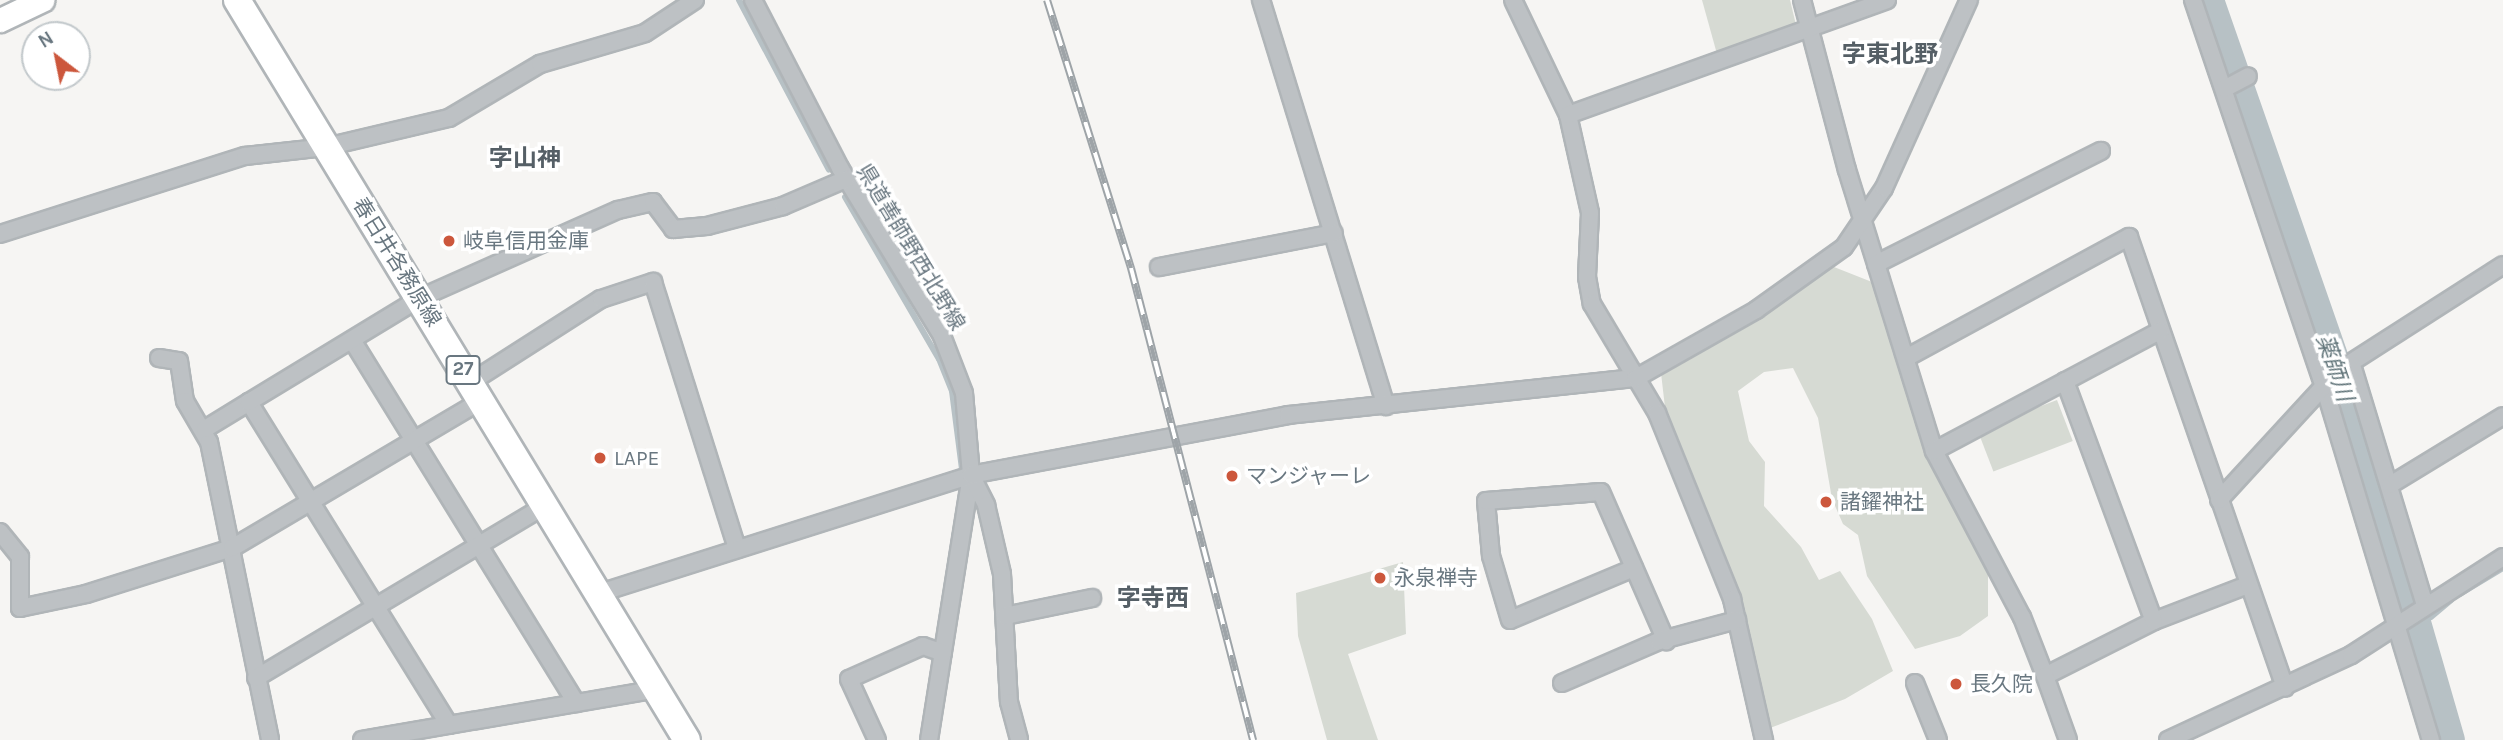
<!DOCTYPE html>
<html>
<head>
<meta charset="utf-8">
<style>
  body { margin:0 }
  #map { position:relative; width:2503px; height:740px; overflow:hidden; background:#f6f5f3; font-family:Karla,"Noto Sans JP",sans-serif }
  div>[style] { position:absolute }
  .green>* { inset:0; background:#d6dad3; transform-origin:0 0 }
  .stream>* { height:6px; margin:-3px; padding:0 3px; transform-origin:3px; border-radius:3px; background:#b7c1c5 }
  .river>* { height:35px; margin:-17.5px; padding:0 17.5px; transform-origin:17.5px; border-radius:17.5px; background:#b7c1c5 }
  .roads { filter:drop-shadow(2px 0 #b0b5b8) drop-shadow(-2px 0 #b0b5b8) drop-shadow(0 2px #b0b5b8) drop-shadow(0 -2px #b0b5b8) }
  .street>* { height:16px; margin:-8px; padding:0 8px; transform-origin:8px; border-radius:8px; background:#bdc1c4 }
  .secondary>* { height:23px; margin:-11.5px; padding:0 11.5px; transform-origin:11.5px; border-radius:11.5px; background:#fff }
  .primary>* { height:26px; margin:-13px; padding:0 13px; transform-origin:13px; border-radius:13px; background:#fff }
  .rail>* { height:8px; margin-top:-4px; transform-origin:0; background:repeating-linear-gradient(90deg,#fff 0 16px,#9ea4a8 0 32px); box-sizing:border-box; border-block:2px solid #9ea4a8 }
  .dots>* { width:19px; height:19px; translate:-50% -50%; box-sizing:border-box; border:4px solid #fff; border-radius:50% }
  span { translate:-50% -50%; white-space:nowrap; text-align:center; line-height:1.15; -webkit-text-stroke:7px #fff; paint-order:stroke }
  .shield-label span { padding:2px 5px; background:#fff; border:2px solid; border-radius:5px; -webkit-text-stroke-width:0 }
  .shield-label { font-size:19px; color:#697780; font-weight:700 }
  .poi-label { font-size:21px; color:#697780 }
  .left { translate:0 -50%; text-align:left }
  .street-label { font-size:21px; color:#697780 }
  .water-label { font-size:23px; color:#64777c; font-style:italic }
  .quarter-label { font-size:24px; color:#555f66; font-weight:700 }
  .north { position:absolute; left:21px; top:21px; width:70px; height:70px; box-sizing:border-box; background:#fff; border:2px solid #c3c9cc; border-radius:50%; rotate:328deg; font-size:19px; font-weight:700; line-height:28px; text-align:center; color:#697780 }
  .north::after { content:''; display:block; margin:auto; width:24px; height:32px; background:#cc573c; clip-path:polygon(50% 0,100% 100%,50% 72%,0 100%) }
</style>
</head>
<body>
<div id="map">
  <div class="green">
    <i style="clip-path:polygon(1702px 0,1790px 0,1797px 29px,1717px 54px)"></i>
    <i style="clip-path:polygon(1834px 267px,1872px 282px,1936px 473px,1988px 568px,1988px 616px,1960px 636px,1915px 649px,1867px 576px,1858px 535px,1843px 524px,1832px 499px,1818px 418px,1793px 368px,1764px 372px,1738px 391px,1749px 441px,1765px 462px,1764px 506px,1801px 547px,1819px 580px,1840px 571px,1872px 619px,1893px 671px,1845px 699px,1770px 728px,1735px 584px,1666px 416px,1661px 373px)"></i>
    <i style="left:2057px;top:400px;width:44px;height:85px;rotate:69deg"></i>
    <i style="clip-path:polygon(1403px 562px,1406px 634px,1348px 654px,1378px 740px,1327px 740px,1298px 636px,1296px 593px)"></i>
  </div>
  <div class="stream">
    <i style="left:739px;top:0;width:192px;rotate:62.1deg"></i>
    <i style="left:845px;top:197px;width:187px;rotate:59.9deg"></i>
    <i style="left:939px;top:359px;width:35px;rotate:68deg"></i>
    <i style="left:952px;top:391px;width:79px;rotate:82.7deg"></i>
    <i style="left:2460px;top:594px;width:50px;rotate:-31.2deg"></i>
    <i style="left:2431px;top:617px;width:26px;rotate:-40deg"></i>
    <i style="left:2415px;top:632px;width:1px;rotate:-45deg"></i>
  </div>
  <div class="river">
    <i style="left:2206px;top:0;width:490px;rotate:70.8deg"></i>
    <i style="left:2367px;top:463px;width:288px;rotate:73.9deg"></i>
  </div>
  <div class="roads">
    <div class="street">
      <i style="left:753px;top:0;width:189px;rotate:62.6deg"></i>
      <i style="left:840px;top:168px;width:197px;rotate:58.7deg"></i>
      <i style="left:942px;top:336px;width:61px;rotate:68.9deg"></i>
      <i style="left:964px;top:393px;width:82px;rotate:85.1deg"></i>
      <i style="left:971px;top:475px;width:268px;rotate:99deg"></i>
      <i style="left:1261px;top:0;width:425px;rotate:72.9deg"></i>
      <i style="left:1513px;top:0;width:127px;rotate:64.4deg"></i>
      <i style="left:1568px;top:115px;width:100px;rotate:77.3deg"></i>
      <i style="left:1590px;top:213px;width:64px;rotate:92.7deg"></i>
      <i style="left:1587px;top:277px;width:27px;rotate:80deg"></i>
      <i style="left:1592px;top:304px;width:127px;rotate:59.2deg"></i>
      <i style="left:1657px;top:413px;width:201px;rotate:68deg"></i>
      <i style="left:1732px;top:599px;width:145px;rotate:77.2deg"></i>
      <i style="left:1802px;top:0;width:176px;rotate:75.2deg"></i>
      <i style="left:1847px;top:170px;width:294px;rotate:72.8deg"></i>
      <i style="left:1934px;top:451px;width:188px;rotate:62.1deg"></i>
      <i style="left:2022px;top:617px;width:63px;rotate:68.7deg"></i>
      <i style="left:2045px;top:676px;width:122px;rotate:-26.8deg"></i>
      <i style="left:2154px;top:621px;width:101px;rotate:-21deg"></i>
      <i style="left:2193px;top:0;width:408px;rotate:71.3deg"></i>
      <i style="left:2324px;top:386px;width:370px;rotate:73.2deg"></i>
      <i style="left:2224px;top:89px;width:27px;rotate:-28deg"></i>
      <i style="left:1568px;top:115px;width:339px;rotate:-19.8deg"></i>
      <i style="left:0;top:234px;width:257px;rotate:-17.7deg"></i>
      <i style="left:245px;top:156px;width:81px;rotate:-6.3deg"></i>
      <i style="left:326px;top:147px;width:126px;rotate:-13.3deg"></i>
      <i style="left:449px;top:118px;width:106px;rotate:-30.7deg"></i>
      <i style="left:540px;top:64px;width:109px;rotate:-16.4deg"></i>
      <i style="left:645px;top:33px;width:60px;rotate:-33.4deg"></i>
      <i style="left:1876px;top:264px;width:252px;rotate:-26.7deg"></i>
      <i style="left:1159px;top:267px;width:178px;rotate:-11deg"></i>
      <i style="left:352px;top:340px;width:427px;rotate:58.3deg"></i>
      <i style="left:159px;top:358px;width:20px;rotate:9deg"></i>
      <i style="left:179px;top:361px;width:40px;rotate:81.5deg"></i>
      <i style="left:185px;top:401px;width:48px;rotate:59.7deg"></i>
      <i style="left:209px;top:442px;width:304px;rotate:78.4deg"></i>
      <i style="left:1906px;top:358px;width:254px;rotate:-28.5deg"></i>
      <i style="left:2129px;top:237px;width:477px;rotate:70.9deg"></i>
      <i style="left:2352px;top:362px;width:179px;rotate:-32.7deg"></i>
      <i style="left:2352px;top:365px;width:251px;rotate:73.1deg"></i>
      <i style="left:2065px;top:381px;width:256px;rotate:69.7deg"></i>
      <i style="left:471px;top:382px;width:154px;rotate:-32.6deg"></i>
      <i style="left:601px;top:299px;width:55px;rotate:-18.1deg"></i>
      <i style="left:653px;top:282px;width:280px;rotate:72.5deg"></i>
      <i style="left:205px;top:429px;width:52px;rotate:-31.5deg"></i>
      <i style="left:1934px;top:451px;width:256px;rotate:-28deg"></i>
      <i style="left:971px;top:475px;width:34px;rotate:63deg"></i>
      <i style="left:986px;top:505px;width:71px;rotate:76.9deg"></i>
      <i style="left:1002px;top:574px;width:128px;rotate:86.9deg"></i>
      <i style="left:1009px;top:702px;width:39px;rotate:75deg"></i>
      <i style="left:2390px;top:485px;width:132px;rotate:-31.4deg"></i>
      <i style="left:2219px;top:500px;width:155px;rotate:-47.4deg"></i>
      <i style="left:0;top:532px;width:32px;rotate:51deg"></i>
      <i style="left:20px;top:557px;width:51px;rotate:90deg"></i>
      <i style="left:20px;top:608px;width:67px;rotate:-12deg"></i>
      <i style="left:86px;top:594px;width:153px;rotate:-17.5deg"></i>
      <i style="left:232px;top:548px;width:291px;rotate:-30.6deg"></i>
      <i style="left:1634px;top:568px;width:134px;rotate:157.2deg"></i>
      <i style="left:1510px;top:620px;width:67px;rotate:-106.5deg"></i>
      <i style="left:1491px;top:556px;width:55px;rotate:-95.2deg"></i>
      <i style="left:1486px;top:501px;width:115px;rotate:-4.5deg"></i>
      <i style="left:1601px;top:492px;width:163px;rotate:66.4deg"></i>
      <i style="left:600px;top:593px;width:389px;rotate:-17.6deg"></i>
      <i style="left:971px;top:475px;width:323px;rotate:-10.7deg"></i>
      <i style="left:1288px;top:415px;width:350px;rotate:-6.1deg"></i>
      <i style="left:1636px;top:378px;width:138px;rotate:-29.5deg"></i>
      <i style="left:1756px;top:310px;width:108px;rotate:-35.6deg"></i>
      <i style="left:1844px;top:247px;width:71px;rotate:-55.9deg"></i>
      <i style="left:1884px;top:188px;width:206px;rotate:-65.7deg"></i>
      <i style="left:1005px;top:616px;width:89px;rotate:-11.7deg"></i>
      <i style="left:2045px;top:676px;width:68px;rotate:70.2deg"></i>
      <i style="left:256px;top:678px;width:338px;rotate:-30.8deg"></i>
      <i style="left:1562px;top:683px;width:106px;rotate:-23.4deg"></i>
      <i style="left:1659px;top:641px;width:81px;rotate:-15.1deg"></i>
      <i style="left:1915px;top:683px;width:61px;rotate:68deg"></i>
      <i style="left:449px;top:725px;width:380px;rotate:-121.8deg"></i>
      <i style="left:249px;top:402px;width:200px;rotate:-31.3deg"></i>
      <i style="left:420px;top:298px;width:217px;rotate:-24deg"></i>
      <i style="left:618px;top:210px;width:36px;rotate:-13deg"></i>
      <i style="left:653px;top:202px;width:34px;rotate:53deg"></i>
      <i style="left:673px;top:229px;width:34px;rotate:-5deg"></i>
      <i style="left:707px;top:226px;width:79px;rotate:-14.7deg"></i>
      <i style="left:783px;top:206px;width:69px;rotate:-23.2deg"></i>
      <i style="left:362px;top:740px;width:298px;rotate:-9.8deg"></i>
      <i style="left:877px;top:740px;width:67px;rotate:-114.7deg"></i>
      <i style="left:849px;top:679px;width:81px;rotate:-24deg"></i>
      <i style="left:923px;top:646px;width:21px;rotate:19deg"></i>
      <i style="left:2168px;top:740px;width:202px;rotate:-24.9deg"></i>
      <i style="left:2351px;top:655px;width:181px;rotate:-32.8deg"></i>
    </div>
    <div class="secondary">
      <i style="left:0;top:20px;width:47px;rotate:-25.5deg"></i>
    </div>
    <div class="primary">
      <i style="left:237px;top:0;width:866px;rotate:58.7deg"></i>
    </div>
  </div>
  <div class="rail">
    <i style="left:1047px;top:0;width:281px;rotate:72.6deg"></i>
    <i style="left:1131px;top:268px;width:488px;rotate:75.5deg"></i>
  </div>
  <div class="dots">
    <i style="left:449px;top:241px;background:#cc573c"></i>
    <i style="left:600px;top:458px;background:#cc573c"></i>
    <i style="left:1232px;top:476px;background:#cc573c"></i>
    <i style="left:1826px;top:502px;background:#cc573c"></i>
    <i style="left:1380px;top:578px;background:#cc573c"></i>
    <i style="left:1956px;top:684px;background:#cc573c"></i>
  </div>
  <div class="shield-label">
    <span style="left:463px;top:370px">27</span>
  </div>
  <div class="poi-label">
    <span class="left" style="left:463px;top:241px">岐阜信用金庫</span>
    <span class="left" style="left:614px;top:458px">LAPE</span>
    <span class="left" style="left:1246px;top:476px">マンジャーレ</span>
    <span class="left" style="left:1840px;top:502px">諸鑃神社</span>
    <span class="left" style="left:1394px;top:578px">永泉禅寺</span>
    <span class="left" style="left:1970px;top:684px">長久院</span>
  </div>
  <div class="street-label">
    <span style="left:911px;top:247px;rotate:59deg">県道善師野西北野線</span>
    <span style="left:397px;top:262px;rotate:58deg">春日井各務原線</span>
  </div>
  <div class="water-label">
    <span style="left:2334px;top:368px;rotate:71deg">薬師川</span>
  </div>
  <div class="quarter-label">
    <span style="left:1890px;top:55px">字東北野</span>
    <span style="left:525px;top:159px">字山神</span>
    <span style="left:1153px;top:599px">字寺西</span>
  </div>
  <div class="north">N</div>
</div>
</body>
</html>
